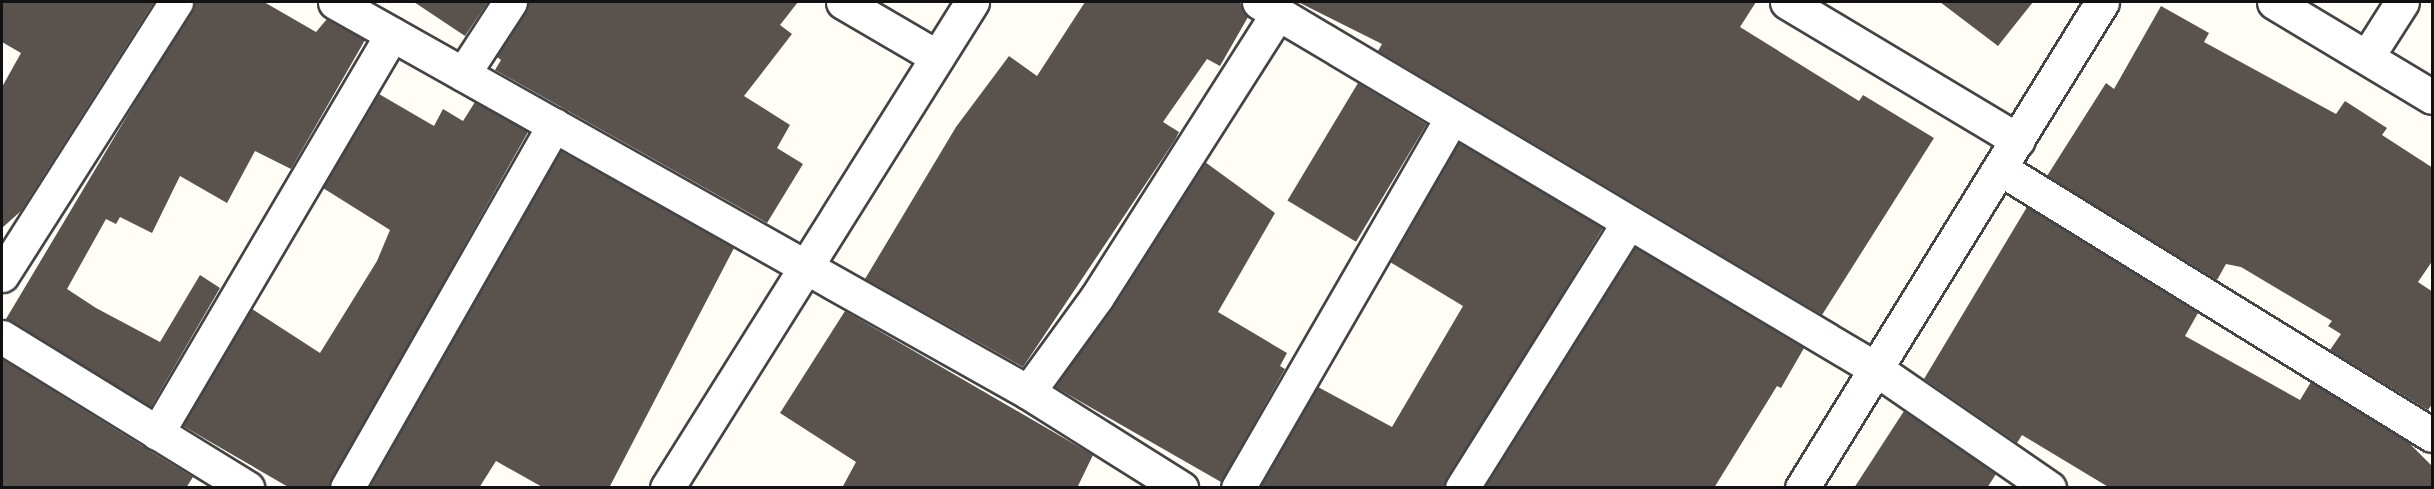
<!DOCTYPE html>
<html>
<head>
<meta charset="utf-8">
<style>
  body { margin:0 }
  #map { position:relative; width:2434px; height:489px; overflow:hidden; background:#fffdf5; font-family:"Times New Roman",serif }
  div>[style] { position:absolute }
  .building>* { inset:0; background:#5a524d; transform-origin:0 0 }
  .roads { filter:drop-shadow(2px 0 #444) drop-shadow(-2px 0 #444) drop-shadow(0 2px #444) drop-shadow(0 -2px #444) }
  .minor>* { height:33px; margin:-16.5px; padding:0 16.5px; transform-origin:16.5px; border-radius:16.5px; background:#fff }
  span { translate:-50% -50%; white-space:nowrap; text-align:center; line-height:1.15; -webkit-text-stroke:6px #fff; paint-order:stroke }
  .frame { position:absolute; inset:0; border:3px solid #111; pointer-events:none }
</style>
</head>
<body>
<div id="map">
  <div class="building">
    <i style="clip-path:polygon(2px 2px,154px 2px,21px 211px,2px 228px,2px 87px,21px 53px,2px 42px)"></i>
    <i style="clip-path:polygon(195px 2px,264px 2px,316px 32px,327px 19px,365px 40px,291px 169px,255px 151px,227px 203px,180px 176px,152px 233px,120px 217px,116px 224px,106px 219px,67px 289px,96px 308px,160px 342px,200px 275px,220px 288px,151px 407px,6px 319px)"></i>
    <i style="clip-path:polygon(414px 2px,488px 2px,465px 36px)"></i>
    <i style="clip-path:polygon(528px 2px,798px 2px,780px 25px,792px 34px,744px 96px,790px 125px,777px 148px,803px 164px,767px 223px,495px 70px,501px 60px,497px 57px)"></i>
    <i style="clip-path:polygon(1085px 2px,1240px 2px,1248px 17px,1220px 66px,1207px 59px,1163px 122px,1179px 132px,1175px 140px,1023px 367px,865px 279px,956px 127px,1009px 56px,1037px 76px)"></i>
    <i style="clip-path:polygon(1298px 2px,1756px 2px,1740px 27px,1859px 101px,1863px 95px,1934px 138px,1822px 315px,1378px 51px,1382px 44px)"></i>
    <i style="clip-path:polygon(1940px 2px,2033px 2px,1998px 46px)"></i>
    <i style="clip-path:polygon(2161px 6px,2209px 33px,2204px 42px,2336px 114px,2345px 101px,2387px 128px,2382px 135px,2433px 168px,2433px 260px,2418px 282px,2433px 292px,2433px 403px,2428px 410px,2330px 350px,2341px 334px,2328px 326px,2332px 321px,2241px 267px,2226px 264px,2217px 280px,2047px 176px,2106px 83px,2114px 89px)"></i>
    <i style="left:1358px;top:83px;width:80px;height:137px;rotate:31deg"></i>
    <i style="clip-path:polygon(379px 94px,434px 126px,443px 109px,463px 121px,475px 102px,528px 132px,328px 488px,290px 488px,183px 426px,252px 309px,320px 353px,377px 261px,390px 230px,323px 188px)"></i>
    <i style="clip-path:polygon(1459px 143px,1603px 228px,1443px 488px,1260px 488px,1318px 387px,1392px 427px,1463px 306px,1390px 262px)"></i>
    <i style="clip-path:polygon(561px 151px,734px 248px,609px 488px,544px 488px,496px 461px,479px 488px,369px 488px)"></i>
    <i style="clip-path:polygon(1205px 162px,1275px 213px,1218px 312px,1287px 353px,1280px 366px,1285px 369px,1221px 482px,1055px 387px)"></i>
    <i style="clip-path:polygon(2027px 207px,2198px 313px,2185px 336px,2300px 400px,2311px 382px,2407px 441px,2433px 467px,2433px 488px,2110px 488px,2022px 435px,2017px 443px,1924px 379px)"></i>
    <i style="clip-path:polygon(1635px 247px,1804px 348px,1781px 388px,1777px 386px,1714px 488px,1484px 488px)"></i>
    <i style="clip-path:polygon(845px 311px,1093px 455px,1077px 488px,842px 488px,856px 462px,780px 413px)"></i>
    <i style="clip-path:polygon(2px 359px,147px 449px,193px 477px,186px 488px,2px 488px)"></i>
    <i style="clip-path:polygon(1904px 411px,1996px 474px,1987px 488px,1854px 488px)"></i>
  </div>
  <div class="roads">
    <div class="minor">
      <i style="left:335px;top:2px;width:795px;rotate:29.37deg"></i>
      <i style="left:1028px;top:392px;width:181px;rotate:32.1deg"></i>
      <i style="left:843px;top:2px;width:109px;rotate:30.3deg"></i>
      <i style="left:1259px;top:2px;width:718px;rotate:30.74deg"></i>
      <i style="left:1876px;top:369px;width:210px;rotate:34.5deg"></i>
      <i style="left:1787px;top:2px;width:269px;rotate:30.9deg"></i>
      <i style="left:2274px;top:2px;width:184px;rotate:31deg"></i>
      <i style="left:2367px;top:57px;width:65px;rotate:-57.5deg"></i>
      <i style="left:463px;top:74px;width:86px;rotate:-56.9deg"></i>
      <i style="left:2001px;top:169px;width:506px;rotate:31.68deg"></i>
      <i style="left:2px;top:275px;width:324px;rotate:-57.5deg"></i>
      <i style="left:2px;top:337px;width:288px;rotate:31.6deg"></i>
      <i style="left:1028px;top:392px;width:117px;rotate:-54deg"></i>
      <i style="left:1097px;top:297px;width:337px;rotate:-57.5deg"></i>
      <i style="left:157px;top:433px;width:463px;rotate:-59.5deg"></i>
      <i style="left:347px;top:488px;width:418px;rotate:-60.3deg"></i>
      <i style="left:667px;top:488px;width:574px;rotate:-57.89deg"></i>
      <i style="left:1238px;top:488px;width:428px;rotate:-60deg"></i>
      <i style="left:1462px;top:488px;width:313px;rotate:-57.9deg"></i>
      <i style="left:1802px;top:488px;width:571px;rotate:-58.31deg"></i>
    </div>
  </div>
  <div class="frame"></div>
</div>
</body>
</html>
